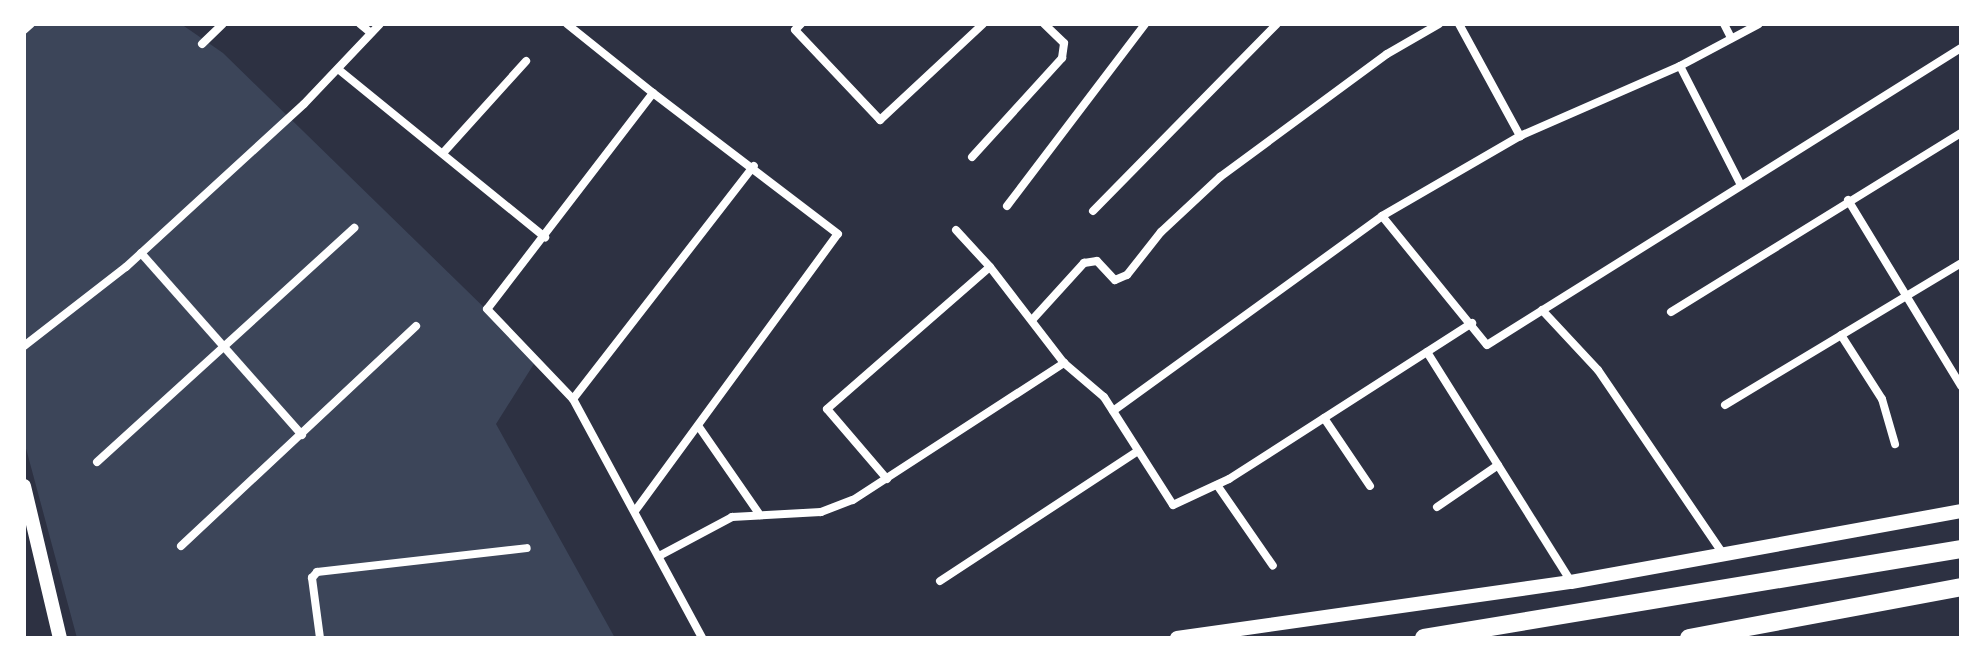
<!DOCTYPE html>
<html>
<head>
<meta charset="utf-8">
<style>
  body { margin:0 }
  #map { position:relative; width:1985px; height:662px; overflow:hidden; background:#2d3142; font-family:"Noto Sans",sans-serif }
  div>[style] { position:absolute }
  .green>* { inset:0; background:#3c4559 }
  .minor>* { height:8px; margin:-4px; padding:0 4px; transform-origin:4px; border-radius:4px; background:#fff }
  .tertiary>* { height:14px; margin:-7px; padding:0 7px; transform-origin:7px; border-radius:7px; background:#fff }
  .trunk>* { height:18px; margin:-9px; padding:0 9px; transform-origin:9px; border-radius:9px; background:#fff }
  span { translate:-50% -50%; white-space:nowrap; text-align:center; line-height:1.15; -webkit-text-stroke:6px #fff; paint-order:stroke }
  .frame { position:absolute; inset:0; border:26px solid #fff; pointer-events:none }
</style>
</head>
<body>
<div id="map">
  <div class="green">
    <i style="clip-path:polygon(24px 24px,181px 24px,223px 53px,537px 359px,496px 424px,615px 638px,77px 638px,24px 441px)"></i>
  </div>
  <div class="minor">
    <i style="left:360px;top:24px;width:14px;rotate:39deg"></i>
    <i style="left:567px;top:24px;width:110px;rotate:38.7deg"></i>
    <i style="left:653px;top:93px;width:272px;rotate:127.5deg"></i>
    <i style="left:487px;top:309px;width:124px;rotate:46.3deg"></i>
    <i style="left:573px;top:399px;width:272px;rotate:61.6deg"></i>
    <i style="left:801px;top:24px;width:8px;rotate:135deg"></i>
    <i style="left:795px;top:30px;width:124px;rotate:46.6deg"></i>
    <i style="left:880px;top:120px;width:141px;rotate:-43deg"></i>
    <i style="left:1459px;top:24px;width:128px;rotate:61.4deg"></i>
    <i style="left:1724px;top:24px;width:16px;rotate:63deg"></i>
    <i style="left:24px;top:30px;width:9px;rotate:-41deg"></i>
    <i style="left:202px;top:44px;width:29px;rotate:-44deg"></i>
    <i style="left:1680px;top:66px;width:134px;rotate:62.9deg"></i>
    <i style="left:338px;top:69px;width:267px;rotate:39.1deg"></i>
    <i style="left:443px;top:153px;width:124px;rotate:-47.9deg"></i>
    <i style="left:972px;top:157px;width:134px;rotate:-47.7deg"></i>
    <i style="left:1062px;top:58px;width:15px;rotate:-82deg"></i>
    <i style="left:1064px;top:43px;width:28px;rotate:-136deg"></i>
    <i style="left:1848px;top:200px;width:218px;rotate:58.7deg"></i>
    <i style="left:1007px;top:206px;width:228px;rotate:-52.8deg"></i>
    <i style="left:1093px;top:211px;width:262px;rotate:-45.5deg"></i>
    <i style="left:1382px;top:216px;width:166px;rotate:50.9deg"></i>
    <i style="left:1487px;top:345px;width:559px;rotate:-32.07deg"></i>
    <i style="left:956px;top:230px;width:50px;rotate:47.4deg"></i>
    <i style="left:141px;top:253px;width:243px;rotate:48.5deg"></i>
    <i style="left:1542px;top:310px;width:82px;rotate:47deg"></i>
    <i style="left:1598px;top:370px;width:222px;rotate:55.8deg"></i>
    <i style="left:1671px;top:312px;width:341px;rotate:-31.7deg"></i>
    <i style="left:1033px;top:319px;width:76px;rotate:-47.7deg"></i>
    <i style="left:1084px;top:263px;width:13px;rotate:-9deg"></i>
    <i style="left:1097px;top:261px;width:26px;rotate:47deg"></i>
    <i style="left:1115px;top:280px;width:13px;rotate:-23deg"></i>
    <i style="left:1127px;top:275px;width:55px;rotate:-51.7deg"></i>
    <i style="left:1161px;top:232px;width:81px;rotate:-43deg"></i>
    <i style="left:1220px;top:177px;width:207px;rotate:-36.4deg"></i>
    <i style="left:1387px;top:54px;width:60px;rotate:-30deg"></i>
    <i style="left:1841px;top:335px;width:76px;rotate:57.4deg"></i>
    <i style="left:1882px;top:399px;width:47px;rotate:73.9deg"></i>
    <i style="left:24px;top:346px;width:129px;rotate:-37.8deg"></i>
    <i style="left:126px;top:267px;width:241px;rotate:-42.5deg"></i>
    <i style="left:304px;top:104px;width:110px;rotate:-46.5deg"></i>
    <i style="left:1427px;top:352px;width:271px;rotate:57.9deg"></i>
    <i style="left:573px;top:399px;width:295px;rotate:-52.2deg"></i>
    <i style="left:1725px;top:405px;width:275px;rotate:-31deg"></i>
    <i style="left:1113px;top:411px;width:332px;rotate:-35.9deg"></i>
    <i style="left:1382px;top:216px;width:160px;rotate:-30.1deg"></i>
    <i style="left:1520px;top:136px;width:175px;rotate:-23.6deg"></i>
    <i style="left:1680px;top:66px;width:89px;rotate:-28deg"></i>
    <i style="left:1324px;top:418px;width:82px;rotate:55.9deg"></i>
    <i style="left:699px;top:427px;width:107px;rotate:55.3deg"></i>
    <i style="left:97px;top:462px;width:348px;rotate:-42.3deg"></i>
    <i style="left:887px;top:479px;width:92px;rotate:-130.6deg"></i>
    <i style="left:827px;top:409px;width:216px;rotate:-41.1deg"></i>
    <i style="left:990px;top:267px;width:121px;rotate:52.4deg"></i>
    <i style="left:1064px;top:363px;width:52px;rotate:40.4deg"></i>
    <i style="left:1104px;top:397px;width:128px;rotate:57.4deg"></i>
    <i style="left:1173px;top:505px;width:62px;rotate:-24.9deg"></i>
    <i style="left:1229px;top:479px;width:289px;rotate:-32.7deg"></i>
    <i style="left:1217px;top:485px;width:98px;rotate:55.3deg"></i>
    <i style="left:1437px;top:507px;width:74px;rotate:-34.5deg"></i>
    <i style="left:635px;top:511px;width:343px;rotate:-53.8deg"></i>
    <i style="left:838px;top:234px;width:233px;rotate:-142.7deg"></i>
    <i style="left:181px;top:546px;width:322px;rotate:-43.1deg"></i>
    <i style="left:659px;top:556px;width:83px;rotate:-28.1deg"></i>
    <i style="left:732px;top:517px;width:89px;rotate:-3.2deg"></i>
    <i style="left:821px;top:512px;width:34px;rotate:-21deg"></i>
    <i style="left:853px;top:500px;width:252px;rotate:-33deg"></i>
    <i style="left:940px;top:581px;width:237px;rotate:-33.3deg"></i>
    <i style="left:320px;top:638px;width:61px;rotate:-97.6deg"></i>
    <i style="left:312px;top:578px;width:8px;rotate:-50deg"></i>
    <i style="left:317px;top:572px;width:211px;rotate:-6.5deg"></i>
  </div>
  <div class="tertiary">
    <i style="left:24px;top:486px;width:156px;rotate:76.7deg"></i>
    <i style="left:1177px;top:638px;width:398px;rotate:-8.1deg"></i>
    <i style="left:1571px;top:582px;width:396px;rotate:-10.3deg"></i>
  </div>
  <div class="trunk">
    <i style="left:1424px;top:638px;width:544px;rotate:-9.41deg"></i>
    <i style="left:1689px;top:638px;width:277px;rotate:-10.6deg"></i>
  </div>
  <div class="frame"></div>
</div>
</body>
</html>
